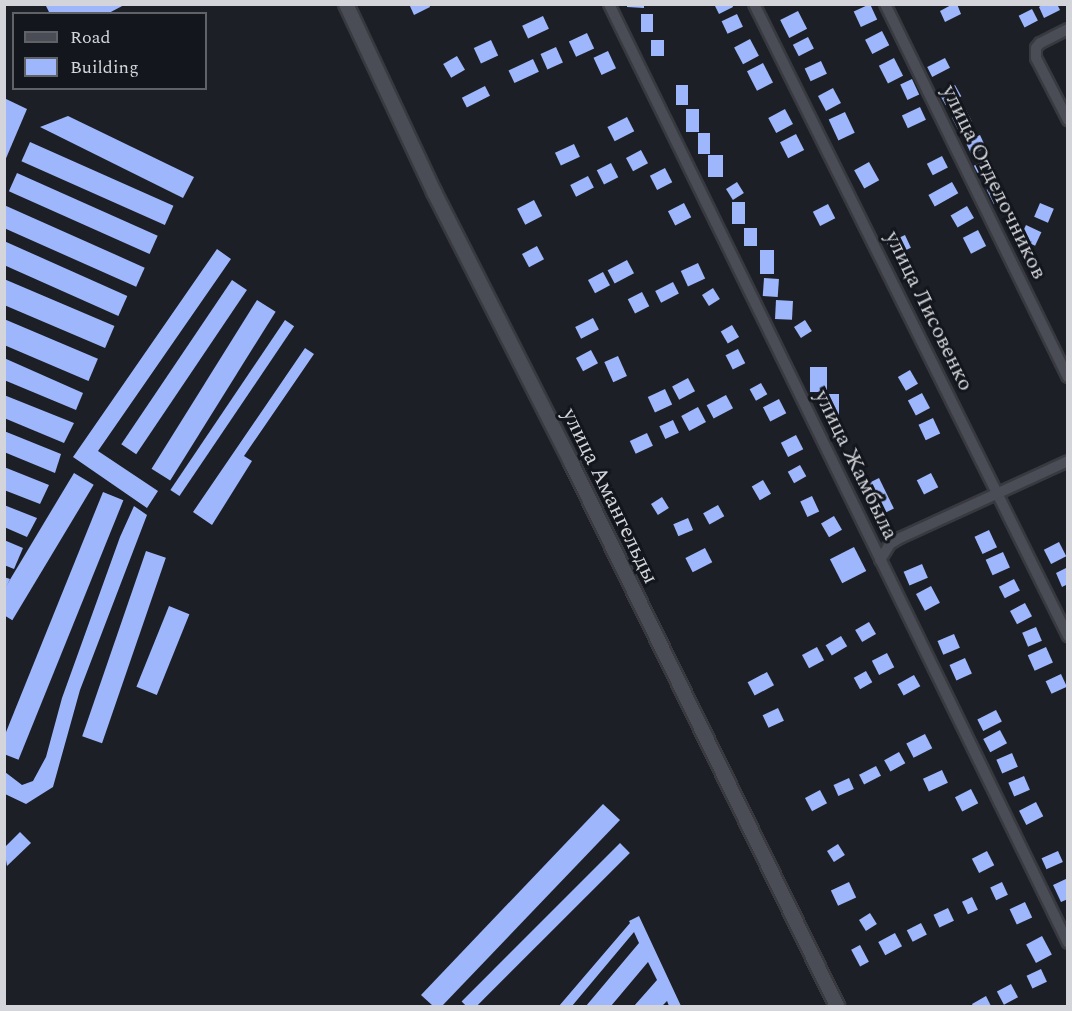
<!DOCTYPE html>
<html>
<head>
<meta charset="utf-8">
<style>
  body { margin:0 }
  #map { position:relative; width:1072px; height:1011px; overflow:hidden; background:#1c1f26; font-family:Spectral,serif }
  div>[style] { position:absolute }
  .building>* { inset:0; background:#9eb6fc; transform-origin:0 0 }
  .roads { filter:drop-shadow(2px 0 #383a40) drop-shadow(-2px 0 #383a40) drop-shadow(0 2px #383a40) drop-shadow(0 -2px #383a40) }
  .minor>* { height:10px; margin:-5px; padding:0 5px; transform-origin:5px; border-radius:5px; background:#4a4d55 }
  .tertiary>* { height:14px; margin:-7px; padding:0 7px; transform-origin:7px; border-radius:7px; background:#4a4d55 }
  span { translate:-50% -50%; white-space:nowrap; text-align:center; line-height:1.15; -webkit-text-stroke:6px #13161c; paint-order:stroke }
  .street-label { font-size:22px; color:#d3d5da }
  .frame { position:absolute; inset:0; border:6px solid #d3d5da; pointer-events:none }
  .legend { position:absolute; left:12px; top:12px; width:195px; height:78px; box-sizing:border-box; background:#13161c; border:2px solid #606268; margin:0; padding:8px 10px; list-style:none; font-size:18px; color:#d3d5da }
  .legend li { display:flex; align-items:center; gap:12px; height:30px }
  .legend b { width:30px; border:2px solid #606268 }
</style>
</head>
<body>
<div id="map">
  <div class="building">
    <i style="clip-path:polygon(50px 4px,126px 4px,107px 14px,50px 14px,46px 6px)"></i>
    <i style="clip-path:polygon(409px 4px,429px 4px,430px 7px,414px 15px)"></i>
    <i style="clip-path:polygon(627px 4px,644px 4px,644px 8px,627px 7px)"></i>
    <i style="clip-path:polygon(714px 4px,732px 4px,733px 7px,719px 14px)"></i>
    <i style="left:870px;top:4px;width:17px;height:18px;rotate:65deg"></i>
    <i style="clip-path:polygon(953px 4px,957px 4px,961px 14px,945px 22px,940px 11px)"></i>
    <i style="clip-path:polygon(1043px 4px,1057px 4px,1060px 10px,1044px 18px,1039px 7px)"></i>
    <i style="left:1032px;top:9px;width:13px;height:15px;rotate:63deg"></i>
    <i style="left:798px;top:11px;width:20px;height:20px;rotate:63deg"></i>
    <i style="left:641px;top:14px;width:12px;height:18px"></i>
    <i style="left:737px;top:14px;width:14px;height:17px;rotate:65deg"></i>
    <i style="left:543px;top:16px;width:14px;height:23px;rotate:65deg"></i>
    <i style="left:882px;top:31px;width:16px;height:19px;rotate:63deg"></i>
    <i style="left:587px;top:33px;width:17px;height:20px;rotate:65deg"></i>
    <i style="left:808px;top:37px;width:13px;height:17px;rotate:63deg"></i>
    <i style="left:750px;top:39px;width:19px;height:18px;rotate:62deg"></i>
    <i style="left:491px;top:40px;width:17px;height:19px;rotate:65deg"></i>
    <i style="left:651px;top:40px;width:13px;height:16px"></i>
    <i style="left:556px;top:47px;width:17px;height:17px;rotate:66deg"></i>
    <i style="left:608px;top:51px;width:19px;height:16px;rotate:65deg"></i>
    <i style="left:457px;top:56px;width:16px;height:16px;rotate:60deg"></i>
    <i style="left:894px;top:58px;width:20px;height:17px;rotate:63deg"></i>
    <i style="left:945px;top:58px;width:11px;height:20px;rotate:63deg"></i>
    <i style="left:533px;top:59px;width:14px;height:27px;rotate:65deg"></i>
    <i style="left:821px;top:61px;width:14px;height:18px;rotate:65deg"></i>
    <i style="left:763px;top:63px;width:22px;height:18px;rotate:63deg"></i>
    <i style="left:912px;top:79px;width:17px;height:13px;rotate:65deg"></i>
    <i style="left:676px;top:85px;width:12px;height:20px"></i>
    <i style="left:955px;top:85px;width:13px;height:18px;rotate:61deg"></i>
    <i style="left:485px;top:86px;width:11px;height:26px;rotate:63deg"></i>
    <i style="left:833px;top:88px;width:17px;height:17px;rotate:62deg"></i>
    <i style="clip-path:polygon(4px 98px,27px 109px,4px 163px)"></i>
    <i style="left:920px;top:107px;width:14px;height:20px;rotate:65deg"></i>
    <i style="left:686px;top:109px;width:13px;height:23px"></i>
    <i style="left:785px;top:109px;width:17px;height:19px;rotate:62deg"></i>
    <i style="left:966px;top:110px;width:13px;height:16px;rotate:63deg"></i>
    <i style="left:845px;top:112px;width:23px;height:18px;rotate:65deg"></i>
    <i style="clip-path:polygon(68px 116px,194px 177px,183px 198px,40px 127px)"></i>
    <i style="left:627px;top:117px;width:16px;height:22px;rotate:63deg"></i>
    <i style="left:698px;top:133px;width:12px;height:21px"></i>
    <i style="left:796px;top:134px;width:18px;height:18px;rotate:63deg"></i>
    <i style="left:980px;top:135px;width:14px;height:16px;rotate:65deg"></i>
    <i style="left:30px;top:142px;width:157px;height:21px;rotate:24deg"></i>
    <i style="left:574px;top:144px;width:14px;height:21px;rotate:65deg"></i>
    <i style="left:641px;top:150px;width:15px;height:17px;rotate:62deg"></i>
    <i style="left:708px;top:155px;width:15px;height:22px"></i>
    <i style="left:942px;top:156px;width:13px;height:17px;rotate:63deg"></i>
    <i style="left:989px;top:158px;width:13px;height:17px;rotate:63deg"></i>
    <i style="left:869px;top:162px;width:21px;height:17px;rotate:61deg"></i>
    <i style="left:611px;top:163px;width:16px;height:16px;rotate:63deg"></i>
    <i style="left:665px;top:168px;width:16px;height:17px;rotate:63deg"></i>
    <i style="left:17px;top:173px;width:154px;height:20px;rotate:24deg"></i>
    <i style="left:588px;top:176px;width:13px;height:20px;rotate:63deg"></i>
    <i style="left:737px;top:182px;width:13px;height:13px;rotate:58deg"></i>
    <i style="left:952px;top:182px;width:13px;height:27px;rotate:61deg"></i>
    <i style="left:1000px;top:183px;width:16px;height:15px;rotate:63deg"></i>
    <i style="left:534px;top:200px;width:18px;height:19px;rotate:63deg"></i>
    <i style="left:732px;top:202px;width:13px;height:22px"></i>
    <i style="left:684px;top:203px;width:16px;height:18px;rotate:63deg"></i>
    <i style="left:1040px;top:203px;width:15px;height:15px;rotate:23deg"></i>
    <i style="left:828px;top:204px;width:16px;height:17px;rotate:63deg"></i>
    <i style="left:4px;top:205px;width:154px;height:21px;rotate:24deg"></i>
    <i style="left:967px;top:206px;width:14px;height:19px;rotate:60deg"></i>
    <i style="left:1026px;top:225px;width:17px;height:15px;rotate:25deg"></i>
    <i style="left:744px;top:228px;width:13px;height:18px"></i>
    <i style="left:978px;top:230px;width:18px;height:17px;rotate:63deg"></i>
    <i style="left:905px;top:235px;width:14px;height:20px;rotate:65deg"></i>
    <i style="left:4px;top:241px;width:135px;height:22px;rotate:24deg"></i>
    <i style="left:537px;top:246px;width:15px;height:17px;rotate:62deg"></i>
    <i style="clip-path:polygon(217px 249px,231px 259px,98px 451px,158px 491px,147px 508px,73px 457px)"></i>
    <i style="left:760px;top:250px;width:14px;height:24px"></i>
    <i style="left:627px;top:260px;width:15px;height:22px;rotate:62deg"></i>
    <i style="left:698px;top:263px;width:17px;height:19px;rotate:65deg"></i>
    <i style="left:603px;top:272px;width:15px;height:17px;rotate:62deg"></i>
    <i style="left:764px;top:278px;width:15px;height:18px;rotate:4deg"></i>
    <i style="left:4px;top:279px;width:120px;height:24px;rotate:23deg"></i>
    <i style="left:232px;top:280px;width:18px;height:198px;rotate:34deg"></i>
    <i style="left:673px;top:282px;width:13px;height:20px;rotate:63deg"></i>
    <i style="left:713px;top:288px;width:13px;height:13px;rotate:58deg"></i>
    <i style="left:642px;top:292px;width:16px;height:16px;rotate:63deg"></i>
    <i style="left:257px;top:300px;width:22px;height:199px;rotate:32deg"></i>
    <i style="left:776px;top:300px;width:17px;height:19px;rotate:3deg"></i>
    <i style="left:593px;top:318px;width:13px;height:20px;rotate:63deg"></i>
    <i style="left:4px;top:319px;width:102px;height:24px;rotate:23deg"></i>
    <i style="left:285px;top:320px;width:11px;height:205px;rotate:34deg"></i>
    <i style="left:805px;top:320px;width:13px;height:13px;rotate:58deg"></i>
    <i style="left:732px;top:325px;width:14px;height:13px;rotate:60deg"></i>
    <i style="clip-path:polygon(305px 348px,314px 354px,244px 456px,252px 461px,212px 525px,193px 512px)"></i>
    <i style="left:738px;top:349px;width:16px;height:14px;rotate:63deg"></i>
    <i style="left:591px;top:350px;width:15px;height:17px;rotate:62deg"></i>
    <i style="left:618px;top:356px;width:22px;height:15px;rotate:66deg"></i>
    <i style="clip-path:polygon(4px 358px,83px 393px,76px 410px,4px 380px)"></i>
    <i style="left:810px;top:367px;width:17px;height:25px"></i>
    <i style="left:910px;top:370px;width:16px;height:14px;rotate:60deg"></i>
    <i style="left:688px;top:378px;width:15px;height:18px;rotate:62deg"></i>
    <i style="left:761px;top:383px;width:13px;height:13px;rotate:61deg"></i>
    <i style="left:665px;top:389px;width:17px;height:19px;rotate:65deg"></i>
    <i style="left:922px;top:393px;width:17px;height:16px;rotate:62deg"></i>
    <i style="left:825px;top:394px;width:14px;height:25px"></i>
    <i style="clip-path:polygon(4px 395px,74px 423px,64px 443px,4px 418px)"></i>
    <i style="left:726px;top:395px;width:15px;height:22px;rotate:62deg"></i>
    <i style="left:779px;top:399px;width:16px;height:18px;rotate:63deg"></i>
    <i style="left:698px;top:407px;width:17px;height:19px;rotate:62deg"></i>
    <i style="left:933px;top:418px;width:17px;height:16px;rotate:65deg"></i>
    <i style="left:673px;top:420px;width:14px;height:15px;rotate:65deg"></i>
    <i style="clip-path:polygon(4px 431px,61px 454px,55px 473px,4px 452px)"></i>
    <i style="left:647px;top:433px;width:14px;height:19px;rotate:65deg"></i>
    <i style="left:796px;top:435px;width:16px;height:17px;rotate:63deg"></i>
    <i style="left:800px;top:465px;width:13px;height:14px;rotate:61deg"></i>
    <i style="clip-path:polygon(4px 467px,49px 485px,40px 504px,4px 490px)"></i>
    <i style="left:74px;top:473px;width:23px;height:158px;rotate:31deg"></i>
    <i style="left:931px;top:473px;width:16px;height:16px;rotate:63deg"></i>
    <i style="left:879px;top:478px;width:34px;height:17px;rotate:64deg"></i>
    <i style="left:763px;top:480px;width:16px;height:13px;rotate:60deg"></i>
    <i style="left:103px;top:492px;width:22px;height:280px;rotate:22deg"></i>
    <i style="left:812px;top:496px;width:17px;height:13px;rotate:65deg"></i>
    <i style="left:662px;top:497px;width:13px;height:13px;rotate:58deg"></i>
    <i style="clip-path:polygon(4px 505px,37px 518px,27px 537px,4px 527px)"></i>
    <i style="left:718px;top:505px;width:13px;height:17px;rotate:61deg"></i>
    <i style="clip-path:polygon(134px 506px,147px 515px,80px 690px,53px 787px,26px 804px,5px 794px,5px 772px,22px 785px,33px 781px,46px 757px,62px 698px,120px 537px)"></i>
    <i style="left:834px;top:516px;width:16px;height:15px;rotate:60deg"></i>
    <i style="left:688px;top:518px;width:13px;height:16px;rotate:67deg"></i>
    <i style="left:989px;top:530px;width:19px;height:16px;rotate:65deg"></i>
    <i style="clip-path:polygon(4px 540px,23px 548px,14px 569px,4px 565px)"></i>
    <i style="left:1059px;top:542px;width:16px;height:17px;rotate:63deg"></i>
    <i style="left:854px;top:547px;width:27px;height:27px;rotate:63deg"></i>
    <i style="left:705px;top:548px;width:16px;height:22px;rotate:63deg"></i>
    <i style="left:146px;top:551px;width:21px;height:196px;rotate:19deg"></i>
    <i style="left:1003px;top:552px;width:17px;height:19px;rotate:66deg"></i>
    <i style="left:922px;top:564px;width:15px;height:20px;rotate:67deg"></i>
    <i style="clip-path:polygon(1068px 567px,1068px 584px,1062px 587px,1056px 573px)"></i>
    <i style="clip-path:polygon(4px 577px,10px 579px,4px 592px)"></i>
    <i style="left:1014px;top:579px;width:13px;height:17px;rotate:63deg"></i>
    <i style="left:931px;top:586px;width:19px;height:17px;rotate:62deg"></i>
    <i style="left:1025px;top:603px;width:15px;height:17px;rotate:62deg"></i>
    <i style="left:169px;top:606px;width:22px;height:87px;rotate:22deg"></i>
    <i style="left:869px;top:622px;width:14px;height:16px;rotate:60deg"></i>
    <i style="left:1036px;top:627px;width:15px;height:15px;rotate:67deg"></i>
    <i style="left:954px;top:634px;width:15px;height:18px;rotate:67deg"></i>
    <i style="left:841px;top:636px;width:12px;height:18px;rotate:59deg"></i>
    <i style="left:817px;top:647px;width:15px;height:17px;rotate:62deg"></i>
    <i style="left:1046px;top:647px;width:17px;height:20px;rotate:66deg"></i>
    <i style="left:887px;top:653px;width:16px;height:17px;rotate:63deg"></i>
    <i style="left:965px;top:658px;width:17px;height:17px;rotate:66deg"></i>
    <i style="left:866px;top:671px;width:13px;height:14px;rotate:61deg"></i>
    <i style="left:767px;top:672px;width:15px;height:22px;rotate:62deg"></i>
    <i style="left:1061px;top:674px;width:14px;height:17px;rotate:65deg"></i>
    <i style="left:914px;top:675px;width:13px;height:19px;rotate:61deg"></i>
    <i style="left:778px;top:708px;width:14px;height:17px;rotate:65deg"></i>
    <i style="left:996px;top:710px;width:13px;height:21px;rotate:63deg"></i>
    <i style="left:1000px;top:730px;width:15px;height:19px;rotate:62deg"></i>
    <i style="left:925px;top:734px;width:16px;height:21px;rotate:63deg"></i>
    <i style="left:899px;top:752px;width:13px;height:17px;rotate:61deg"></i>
    <i style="left:1012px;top:753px;width:15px;height:17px;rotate:67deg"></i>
    <i style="left:876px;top:766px;width:11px;height:19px;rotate:63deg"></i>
    <i style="left:942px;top:770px;width:14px;height:21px;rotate:65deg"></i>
    <i style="left:1024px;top:776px;width:15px;height:17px;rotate:67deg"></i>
    <i style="left:849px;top:778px;width:12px;height:17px;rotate:66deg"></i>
    <i style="left:971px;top:789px;width:16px;height:18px;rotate:63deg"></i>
    <i style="left:820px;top:790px;width:15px;height:17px;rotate:62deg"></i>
    <i style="left:1036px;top:802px;width:16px;height:19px;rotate:63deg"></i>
    <i style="clip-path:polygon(603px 804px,620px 820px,442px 1006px,433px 1006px,421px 995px)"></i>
    <i style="clip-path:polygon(20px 832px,31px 843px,7px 866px,4px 848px)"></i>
    <i style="left:620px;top:843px;width:14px;height:224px;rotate:45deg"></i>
    <i style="left:838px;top:844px;width:13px;height:13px;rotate:58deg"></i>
    <i style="left:987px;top:851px;width:16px;height:17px;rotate:63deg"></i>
    <i style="left:1058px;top:851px;width:12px;height:18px;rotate:66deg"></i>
    <i style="clip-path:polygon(1068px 878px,1068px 899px,1061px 902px,1053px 885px)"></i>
    <i style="left:849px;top:882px;width:17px;height:20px;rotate:65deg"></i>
    <i style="left:1002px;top:882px;width:14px;height:13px;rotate:65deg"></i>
    <i style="left:972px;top:897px;width:14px;height:11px;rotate:65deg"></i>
    <i style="left:1025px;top:902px;width:17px;height:17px;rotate:65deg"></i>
    <i style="left:948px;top:908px;width:14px;height:16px;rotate:65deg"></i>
    <i style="left:870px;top:913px;width:13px;height:13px;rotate:58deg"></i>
    <i style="clip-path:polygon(639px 916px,681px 1006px,669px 1006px,667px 1001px,662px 1006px,634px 1006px,657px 980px,648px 962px,611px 1006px,586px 1006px,639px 943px,634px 932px,572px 1006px,559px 1006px,630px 923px,629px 921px)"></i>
    <i style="left:921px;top:923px;width:13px;height:16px;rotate:63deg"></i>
    <i style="left:895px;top:933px;width:15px;height:19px;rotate:62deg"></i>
    <i style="left:1042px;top:936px;width:21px;height:18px;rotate:62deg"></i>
    <i style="left:860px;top:945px;width:19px;height:10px;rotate:62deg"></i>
    <i style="left:1041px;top:969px;width:14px;height:16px;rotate:65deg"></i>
    <i style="left:1011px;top:984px;width:15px;height:16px;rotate:62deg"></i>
    <i style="clip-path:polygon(986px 996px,991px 1006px,973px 1006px,972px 1004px)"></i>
  </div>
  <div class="roads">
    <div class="minor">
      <i style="left:609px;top:4px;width:1045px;rotate:63.95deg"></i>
      <i style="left:754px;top:4px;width:706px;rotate:63.58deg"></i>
      <i style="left:885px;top:4px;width:415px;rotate:63.9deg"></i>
      <i style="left:1068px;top:29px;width:31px;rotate:153deg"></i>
      <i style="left:1040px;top:43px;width:6px;rotate:129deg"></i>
      <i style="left:1036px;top:48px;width:10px;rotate:90deg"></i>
      <i style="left:1036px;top:58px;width:70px;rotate:62.7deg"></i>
      <i style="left:880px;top:560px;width:19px;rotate:-58deg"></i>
      <i style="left:890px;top:544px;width:12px;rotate:-31deg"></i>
      <i style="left:900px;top:538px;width:185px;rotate:-24.6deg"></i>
    </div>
    <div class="tertiary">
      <i style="left:346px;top:4px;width:208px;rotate:64.9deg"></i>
      <i style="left:434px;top:192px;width:303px;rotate:63.1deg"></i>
      <i style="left:571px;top:462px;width:606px;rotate:63.94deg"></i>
    </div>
  </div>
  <div class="street-label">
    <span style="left:994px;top:182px;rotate:64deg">улица Отделочников</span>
    <span style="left:929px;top:311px;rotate:64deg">улица Лисовенко</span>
    <span style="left:856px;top:465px;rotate:64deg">улица Жамбыла</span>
    <span style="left:610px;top:496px;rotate:64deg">улица Амангельды</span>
  </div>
  <div class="frame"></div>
  <ul class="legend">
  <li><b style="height:8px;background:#4a4d55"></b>Road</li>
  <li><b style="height:16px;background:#9eb6fc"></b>Building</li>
  </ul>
</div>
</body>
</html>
